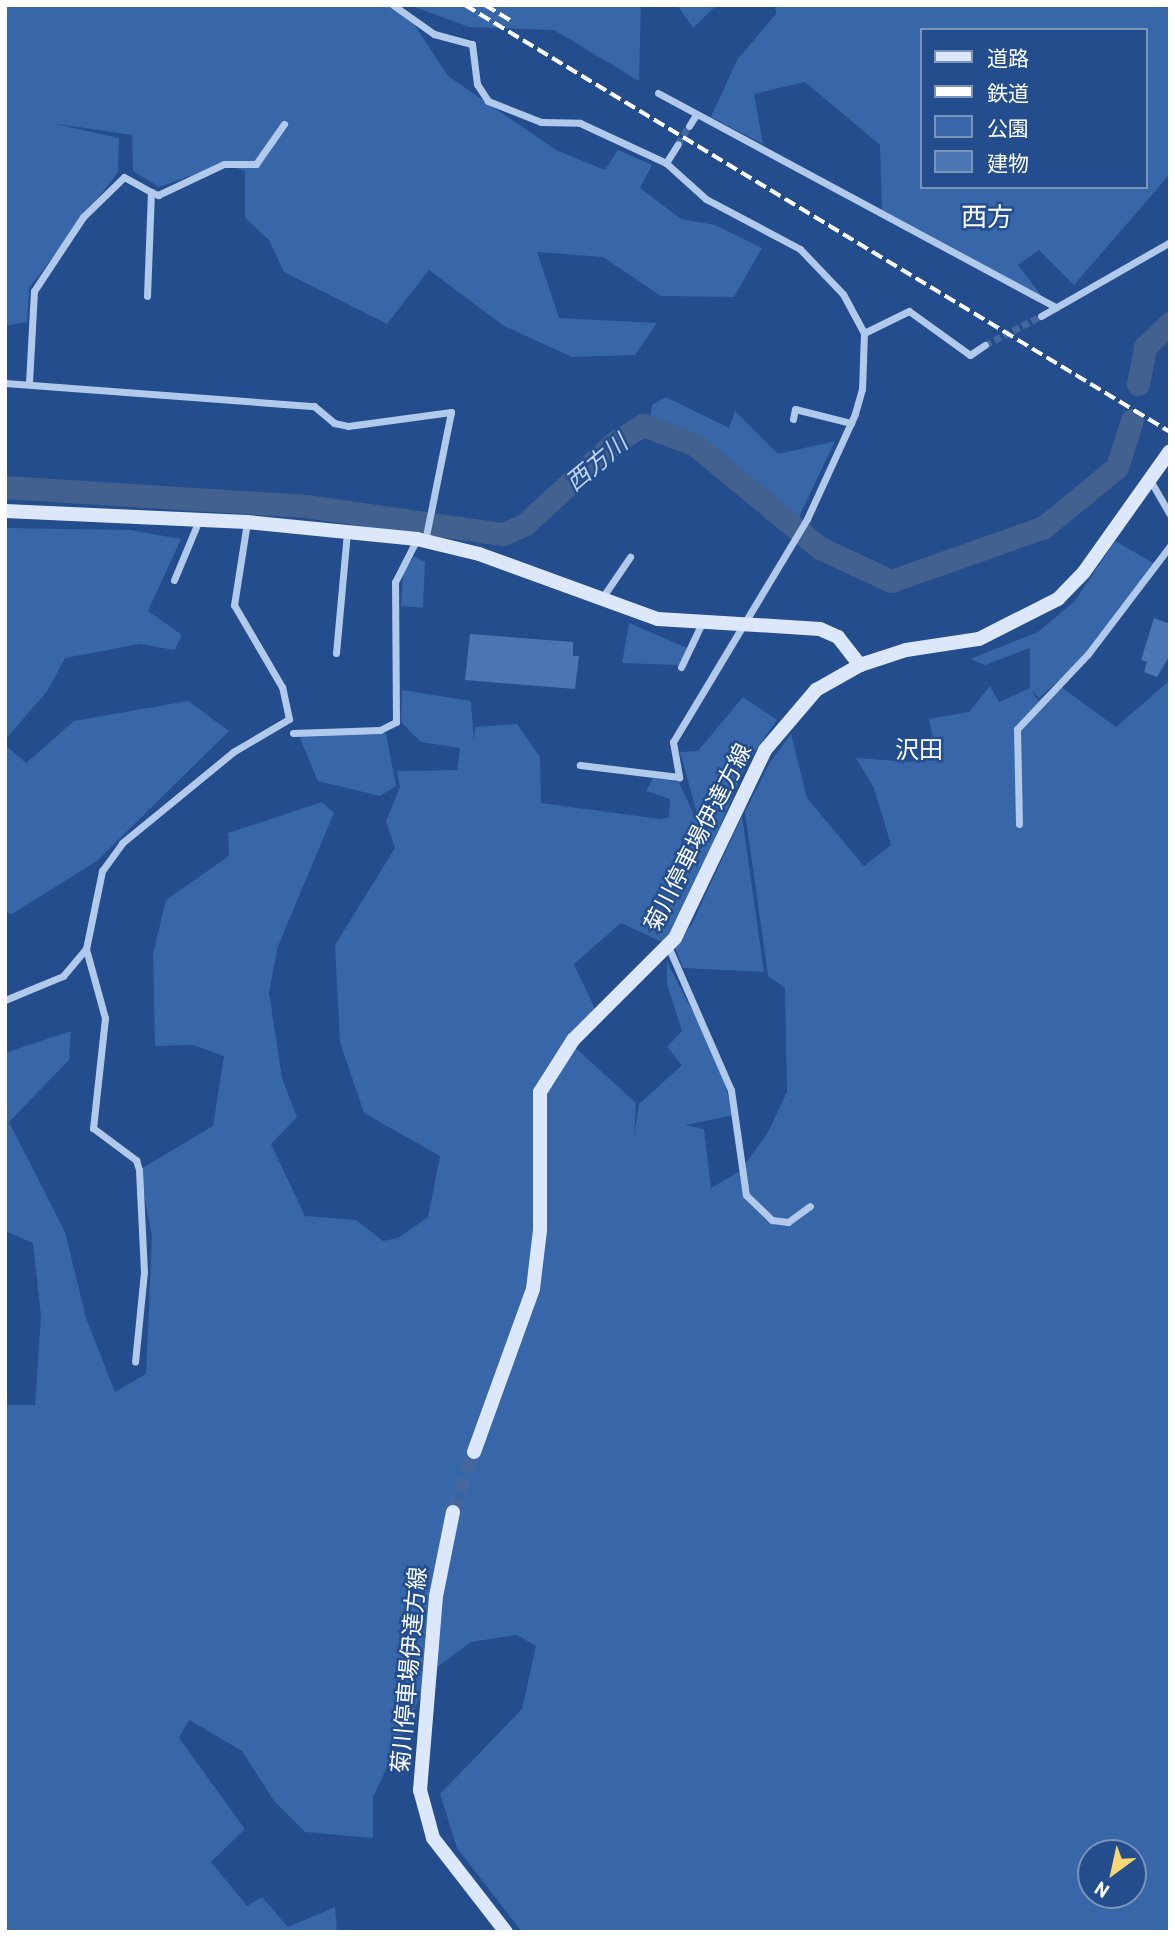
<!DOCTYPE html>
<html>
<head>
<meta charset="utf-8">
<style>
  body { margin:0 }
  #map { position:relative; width:1175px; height:1937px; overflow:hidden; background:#234d8c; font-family:Barlow,"Noto Sans JP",sans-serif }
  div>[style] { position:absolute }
  .green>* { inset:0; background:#3766a9 }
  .river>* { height:23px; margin:-11.5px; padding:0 11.5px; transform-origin:11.5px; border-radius:11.5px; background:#43618f }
  .building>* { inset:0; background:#4b76b3 }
  .street-tunnel>* { height:7px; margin-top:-3.5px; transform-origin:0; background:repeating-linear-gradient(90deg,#44689d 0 7px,transparent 0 10.5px) }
  .secondary-tunnel>* { height:14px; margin-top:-7px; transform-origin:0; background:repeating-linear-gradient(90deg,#44689d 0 14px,transparent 0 21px) }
  .street>* { height:7px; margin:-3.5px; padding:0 3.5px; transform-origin:3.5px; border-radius:3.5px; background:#b1c9eb }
  .secondary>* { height:14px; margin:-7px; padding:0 7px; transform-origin:7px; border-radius:7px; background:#dce7f9 }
  .rail>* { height:3.5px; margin-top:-1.75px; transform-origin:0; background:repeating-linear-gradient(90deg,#fff 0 12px,transparent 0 17px) }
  span { translate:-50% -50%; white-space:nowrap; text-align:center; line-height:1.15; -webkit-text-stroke:5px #234d8c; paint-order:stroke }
  .street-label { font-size:23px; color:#fff }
  .water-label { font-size:24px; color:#bdd3f2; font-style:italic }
  .neighbourhood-label { font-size:24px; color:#fff }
  .quarter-label { font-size:26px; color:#fff }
  .frame { position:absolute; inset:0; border:7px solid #fff; pointer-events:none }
  .legend { position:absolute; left:920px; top:28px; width:228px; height:161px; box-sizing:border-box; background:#234d8c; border:2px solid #7b94ba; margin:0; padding:9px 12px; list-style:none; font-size:21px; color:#fff }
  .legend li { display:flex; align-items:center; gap:14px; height:35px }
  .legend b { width:35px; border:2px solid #7b94ba }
  .north { position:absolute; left:1077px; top:1839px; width:70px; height:70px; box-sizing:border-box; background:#234d8c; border:2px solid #7b94ba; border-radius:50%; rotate:213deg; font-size:19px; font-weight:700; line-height:28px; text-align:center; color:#fff }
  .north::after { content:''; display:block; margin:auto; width:24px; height:32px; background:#f7d673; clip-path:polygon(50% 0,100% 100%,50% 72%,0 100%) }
</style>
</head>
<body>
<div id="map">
  <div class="green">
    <i style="clip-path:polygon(5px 5px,392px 5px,414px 24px,448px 76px,556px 150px,605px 170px,618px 150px,652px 165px,640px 188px,681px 219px,715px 225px,762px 248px,734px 297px,661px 296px,603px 257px,537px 252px,559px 318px,657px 323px,635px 355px,572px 357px,504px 326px,429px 270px,387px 324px,284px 272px,269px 240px,245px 218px,245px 171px,224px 164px,159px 187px,133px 171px,132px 135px,51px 123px,119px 138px,118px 172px,29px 288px,27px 322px,5px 326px)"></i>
    <i style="clip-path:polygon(409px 5px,641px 5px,639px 81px,554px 30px,469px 27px)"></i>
    <i style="clip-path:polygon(677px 5px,717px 5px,693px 28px)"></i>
    <i style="clip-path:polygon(evenodd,775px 5px,1170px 5px,1170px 174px,1074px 285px,1039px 250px,1018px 265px,1047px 303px,882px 213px,880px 145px,805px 82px,754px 94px,763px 144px,711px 117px,737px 60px,776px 14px,775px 5px,921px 30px,1145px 30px,1145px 187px,921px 187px,921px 30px)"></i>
    <i style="clip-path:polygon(666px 397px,729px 428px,735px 411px,778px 454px,835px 441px,799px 517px,757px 492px,697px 442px,650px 419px,652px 405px)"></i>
    <i style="clip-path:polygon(5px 528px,130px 530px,181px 539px,148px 611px,182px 635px,175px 650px,140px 644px,65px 658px,48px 690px,5px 740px)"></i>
    <i style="clip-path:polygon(evenodd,1115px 541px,1155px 564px,1087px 655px,1039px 698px,1031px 689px,1038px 701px,1057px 684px,1116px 727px,1170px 680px,1170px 1932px,522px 1932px,457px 1848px,440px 1794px,522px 1709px,536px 1646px,517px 1635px,471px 1642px,433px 1670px,373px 1797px,373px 1838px,305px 1832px,274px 1801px,242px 1751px,189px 1720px,179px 1738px,245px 1829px,211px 1862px,247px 1906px,262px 1897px,288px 1927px,335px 1907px,337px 1932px,5px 1932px,5px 1405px,35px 1405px,41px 1316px,33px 1243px,5px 1231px,5px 1053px,71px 1031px,69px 1060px,9px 1122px,65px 1232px,86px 1318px,115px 1392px,146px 1374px,152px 1236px,139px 1170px,213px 1126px,224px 1056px,193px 1045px,155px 1046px,153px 954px,166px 900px,229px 856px,228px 833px,322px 802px,334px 813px,278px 946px,269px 992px,282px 1078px,297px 1117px,271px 1144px,305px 1216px,356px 1220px,383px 1241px,398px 1238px,428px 1217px,440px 1156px,364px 1113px,340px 1042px,335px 945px,395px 848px,386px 821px,400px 787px,397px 771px,457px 770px,460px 748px,421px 742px,401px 722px,402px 690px,471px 701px,474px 742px,475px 727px,517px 724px,540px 757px,541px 803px,660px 819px,669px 817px,670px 799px,646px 791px,653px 778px,679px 782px,703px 835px,680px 752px,698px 751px,743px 697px,777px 720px,747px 763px,696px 883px,664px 943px,621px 923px,574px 964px,595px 1009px,568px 1041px,636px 1103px,634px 1136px,639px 1104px,682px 1065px,667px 1047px,682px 1031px,667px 984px,667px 962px,717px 1058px,734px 1115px,685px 1125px,704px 1129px,711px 1188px,740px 1171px,767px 1134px,787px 1092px,785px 988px,768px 976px,745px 812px,769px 764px,791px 734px,807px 798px,864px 866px,891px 845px,874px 788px,856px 758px,910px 762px,936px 754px,929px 719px,969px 712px,990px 686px,999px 702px,1030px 688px,1030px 648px,985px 665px,970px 659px,1038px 632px,1075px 601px,1115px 541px,1091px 1853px,1133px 1853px,1133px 1895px,1091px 1895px,1091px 1853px)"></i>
    <i style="clip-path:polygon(414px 556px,425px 562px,423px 608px,401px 606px,403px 574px)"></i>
    <i style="clip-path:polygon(629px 623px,687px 648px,679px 665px,622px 663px)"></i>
    <i style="clip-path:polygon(188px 701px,229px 731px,97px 861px,12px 914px,5px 912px,5px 745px,26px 763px,74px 721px)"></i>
    <i style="clip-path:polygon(386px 733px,396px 786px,380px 796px,318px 781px,299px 736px)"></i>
    <i style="clip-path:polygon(742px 816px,764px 972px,683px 968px,674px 945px,691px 926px)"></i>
  </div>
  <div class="river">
    <i style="left:1138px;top:384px;width:38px;rotate:-79deg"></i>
    <i style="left:1145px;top:347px;width:35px;rotate:-44deg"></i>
    <i style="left:5px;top:487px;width:302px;rotate:3.6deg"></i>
    <i style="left:306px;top:506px;width:199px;rotate:8.1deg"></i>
    <i style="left:503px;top:534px;width:23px;rotate:-23deg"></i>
    <i style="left:524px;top:525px;width:123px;rotate:-42.4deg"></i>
    <i style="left:615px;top:442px;width:33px;rotate:-31deg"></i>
    <i style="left:643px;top:425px;width:56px;rotate:21deg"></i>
    <i style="left:695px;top:445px;width:162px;rotate:39.5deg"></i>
    <i style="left:820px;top:548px;width:78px;rotate:24.9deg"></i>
    <i style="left:891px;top:581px;width:162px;rotate:-19.4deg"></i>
    <i style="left:1044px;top:527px;width:94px;rotate:-39.4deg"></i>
    <i style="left:1117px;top:467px;width:49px;rotate:-72.3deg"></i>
  </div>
  <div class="building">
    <i style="clip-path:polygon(1154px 618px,1170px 624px,1170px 655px,1157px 677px,1144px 672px,1147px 662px,1141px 660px)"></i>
    <i style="clip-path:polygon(470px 634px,573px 642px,573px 656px,579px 656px,575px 689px,465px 680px)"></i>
  </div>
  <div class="street-tunnel">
    <i style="left:678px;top:144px;width:21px;rotate:-59deg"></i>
    <i style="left:985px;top:345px;width:63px;rotate:-27.4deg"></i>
  </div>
  <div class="secondary-tunnel">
    <i style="left:453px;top:1512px;width:64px;rotate:-70.7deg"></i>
  </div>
  <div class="street">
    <i style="left:393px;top:5px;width:50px;rotate:35.3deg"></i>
    <i style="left:434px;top:34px;width:39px;rotate:15deg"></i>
    <i style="left:472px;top:44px;width:40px;rotate:82.9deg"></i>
    <i style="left:477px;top:84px;width:20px;rotate:57deg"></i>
    <i style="left:488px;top:101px;width:57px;rotate:21.6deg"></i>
    <i style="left:541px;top:122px;width:39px;rotate:1deg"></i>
    <i style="left:580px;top:123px;width:95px;rotate:24.9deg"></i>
    <i style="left:666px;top:163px;width:54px;rotate:42deg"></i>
    <i style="left:706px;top:199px;width:106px;rotate:28deg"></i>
    <i style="left:800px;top:249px;width:62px;rotate:46.3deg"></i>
    <i style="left:843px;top:294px;width:44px;rotate:61.7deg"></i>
    <i style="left:864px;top:333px;width:56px;rotate:92deg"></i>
    <i style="left:862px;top:389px;width:26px;rotate:106deg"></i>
    <i style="left:855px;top:414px;width:115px;rotate:114.6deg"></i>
    <i style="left:807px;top:519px;width:260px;rotate:121deg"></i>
    <i style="left:673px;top:742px;width:36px;rotate:80deg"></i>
    <i style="left:679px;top:777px;width:100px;rotate:-173.1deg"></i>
    <i style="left:658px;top:93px;width:452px;rotate:28.3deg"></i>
    <i style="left:689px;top:126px;width:13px;rotate:-58deg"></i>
    <i style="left:666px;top:163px;width:22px;rotate:-58deg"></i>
    <i style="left:151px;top:192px;width:8px;rotate:23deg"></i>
    <i style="left:158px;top:195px;width:73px;rotate:-25.2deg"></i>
    <i style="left:224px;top:164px;width:32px"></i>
    <i style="left:256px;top:164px;width:49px;rotate:-55deg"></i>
    <i style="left:1041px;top:316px;width:149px;rotate:-29.8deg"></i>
    <i style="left:864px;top:333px;width:50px;rotate:-26.1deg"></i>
    <i style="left:909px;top:311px;width:75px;rotate:35.8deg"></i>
    <i style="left:970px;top:355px;width:18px;rotate:-34deg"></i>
    <i style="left:5px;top:383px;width:310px;rotate:4.3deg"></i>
    <i style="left:314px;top:406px;width:26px;rotate:40deg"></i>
    <i style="left:334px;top:423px;width:14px;rotate:12deg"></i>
    <i style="left:348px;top:426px;width:104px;rotate:-7.7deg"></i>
    <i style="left:451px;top:412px;width:132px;rotate:101.4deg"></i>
    <i style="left:29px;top:383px;width:92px;rotate:-86.9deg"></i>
    <i style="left:34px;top:291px;width:89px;rotate:-56.5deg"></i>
    <i style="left:83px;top:217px;width:57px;rotate:-44.3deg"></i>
    <i style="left:124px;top:177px;width:31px;rotate:29deg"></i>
    <i style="left:151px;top:192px;width:104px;rotate:92.2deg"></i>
    <i style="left:793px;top:419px;width:10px;rotate:-79deg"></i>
    <i style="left:795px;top:409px;width:58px;rotate:14deg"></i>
    <i style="left:1150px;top:480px;width:39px;rotate:60deg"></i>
    <i style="left:174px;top:580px;width:65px;rotate:-67.4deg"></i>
    <i style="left:602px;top:598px;width:50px;rotate:-55.7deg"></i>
    <i style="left:336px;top:653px;width:121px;rotate:-84.8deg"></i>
    <i style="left:681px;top:667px;width:47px;rotate:-64.5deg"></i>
    <i style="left:293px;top:733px;width:87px;rotate:-2deg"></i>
    <i style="left:380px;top:730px;width:18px;rotate:-27deg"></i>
    <i style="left:396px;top:722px;width:140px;rotate:-90.4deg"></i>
    <i style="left:395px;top:582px;width:48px;rotate:-62.9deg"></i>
    <i style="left:1019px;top:824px;width:95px;rotate:-91.2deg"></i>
    <i style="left:1017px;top:729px;width:103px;rotate:-46.6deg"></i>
    <i style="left:1088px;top:654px;width:136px;rotate:-52.8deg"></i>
    <i style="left:668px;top:946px;width:157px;rotate:66.4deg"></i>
    <i style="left:731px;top:1090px;width:106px;rotate:81.9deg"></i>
    <i style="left:746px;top:1195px;width:36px;rotate:44deg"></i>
    <i style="left:772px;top:1220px;width:16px;rotate:7deg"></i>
    <i style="left:788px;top:1222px;width:27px;rotate:-36deg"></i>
    <i style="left:86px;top:949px;width:72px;rotate:74.6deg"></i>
    <i style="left:105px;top:1018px;width:111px;rotate:96.2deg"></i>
    <i style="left:93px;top:1128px;width:54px;rotate:36.7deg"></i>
    <i style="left:136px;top:1160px;width:10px;rotate:73deg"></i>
    <i style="left:139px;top:1170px;width:102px;rotate:87.2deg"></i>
    <i style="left:144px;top:1272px;width:90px;rotate:95.7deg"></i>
    <i style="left:5px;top:1000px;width:63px;rotate:-22.5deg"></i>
    <i style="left:63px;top:976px;width:35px;rotate:-50deg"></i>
    <i style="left:86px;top:949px;width:80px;rotate:-78.4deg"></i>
    <i style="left:102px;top:871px;width:34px;rotate:-54deg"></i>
    <i style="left:122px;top:843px;width:144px;rotate:-39.3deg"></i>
    <i style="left:233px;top:752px;width:65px;rotate:-30.5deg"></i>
    <i style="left:289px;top:719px;width:33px;rotate:-102deg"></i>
    <i style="left:282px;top:687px;width:95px;rotate:-120.3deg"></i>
    <i style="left:234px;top:605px;width:84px;rotate:-81.1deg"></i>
  </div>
  <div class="secondary">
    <i style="left:5px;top:511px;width:242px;rotate:2.6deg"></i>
    <i style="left:247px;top:522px;width:171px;rotate:5.7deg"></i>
    <i style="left:417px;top:539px;width:64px;rotate:13.6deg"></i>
    <i style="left:479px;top:554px;width:190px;rotate:20deg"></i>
    <i style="left:658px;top:619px;width:162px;rotate:3.5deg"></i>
    <i style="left:820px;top:629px;width:20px;rotate:24deg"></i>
    <i style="left:838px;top:637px;width:36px;rotate:52deg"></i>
    <i style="left:474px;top:1452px;width:173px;rotate:-70.1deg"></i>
    <i style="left:533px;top:1289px;width:59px;rotate:-83.2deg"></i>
    <i style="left:540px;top:1230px;width:138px;rotate:-90deg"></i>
    <i style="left:540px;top:1092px;width:62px;rotate:-57.6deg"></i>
    <i style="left:573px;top:1040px;width:144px;rotate:-45deg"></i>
    <i style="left:675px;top:938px;width:208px;rotate:-64.4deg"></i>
    <i style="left:765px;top:750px;width:79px;rotate:-49.6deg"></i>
    <i style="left:816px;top:690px;width:51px;rotate:-29.6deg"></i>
    <i style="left:860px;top:665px;width:48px;rotate:-18.1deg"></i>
    <i style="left:906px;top:650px;width:74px;rotate:-8.6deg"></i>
    <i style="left:979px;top:639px;width:89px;rotate:-26.9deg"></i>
    <i style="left:1058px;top:599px;width:37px;rotate:-46deg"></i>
    <i style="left:1084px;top:572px;width:148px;rotate:-54.6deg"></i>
    <i style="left:453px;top:1512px;width:86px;rotate:101.4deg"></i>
    <i style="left:436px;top:1596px;width:195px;rotate:94.7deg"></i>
    <i style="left:420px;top:1790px;width:50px;rotate:74.8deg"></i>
    <i style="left:433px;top:1838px;width:119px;rotate:52.2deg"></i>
  </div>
  <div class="rail">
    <i style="left:465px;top:5px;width:824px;rotate:31.2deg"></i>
    <i style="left:485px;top:5px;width:31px;rotate:31deg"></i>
  </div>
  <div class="street-label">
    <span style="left:697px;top:837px;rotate:-63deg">菊川停車場伊達方線</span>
    <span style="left:408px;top:1670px;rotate:-85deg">菊川停車場伊達方線</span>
  </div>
  <div class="water-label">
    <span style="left:596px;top:462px;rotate:-40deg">西方川</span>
  </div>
  <div class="neighbourhood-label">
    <span style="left:919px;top:749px">沢田</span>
  </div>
  <div class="quarter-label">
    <span style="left:987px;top:216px">西方</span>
  </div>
  <div class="frame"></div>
  <ul class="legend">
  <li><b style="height:9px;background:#dce7f9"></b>道路</li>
  <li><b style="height:9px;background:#fff"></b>鉄道</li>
  <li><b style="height:19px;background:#3766a9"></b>公園</li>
  <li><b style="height:19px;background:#4b76b3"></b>建物</li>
  </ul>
  <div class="north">N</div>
</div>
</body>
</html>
